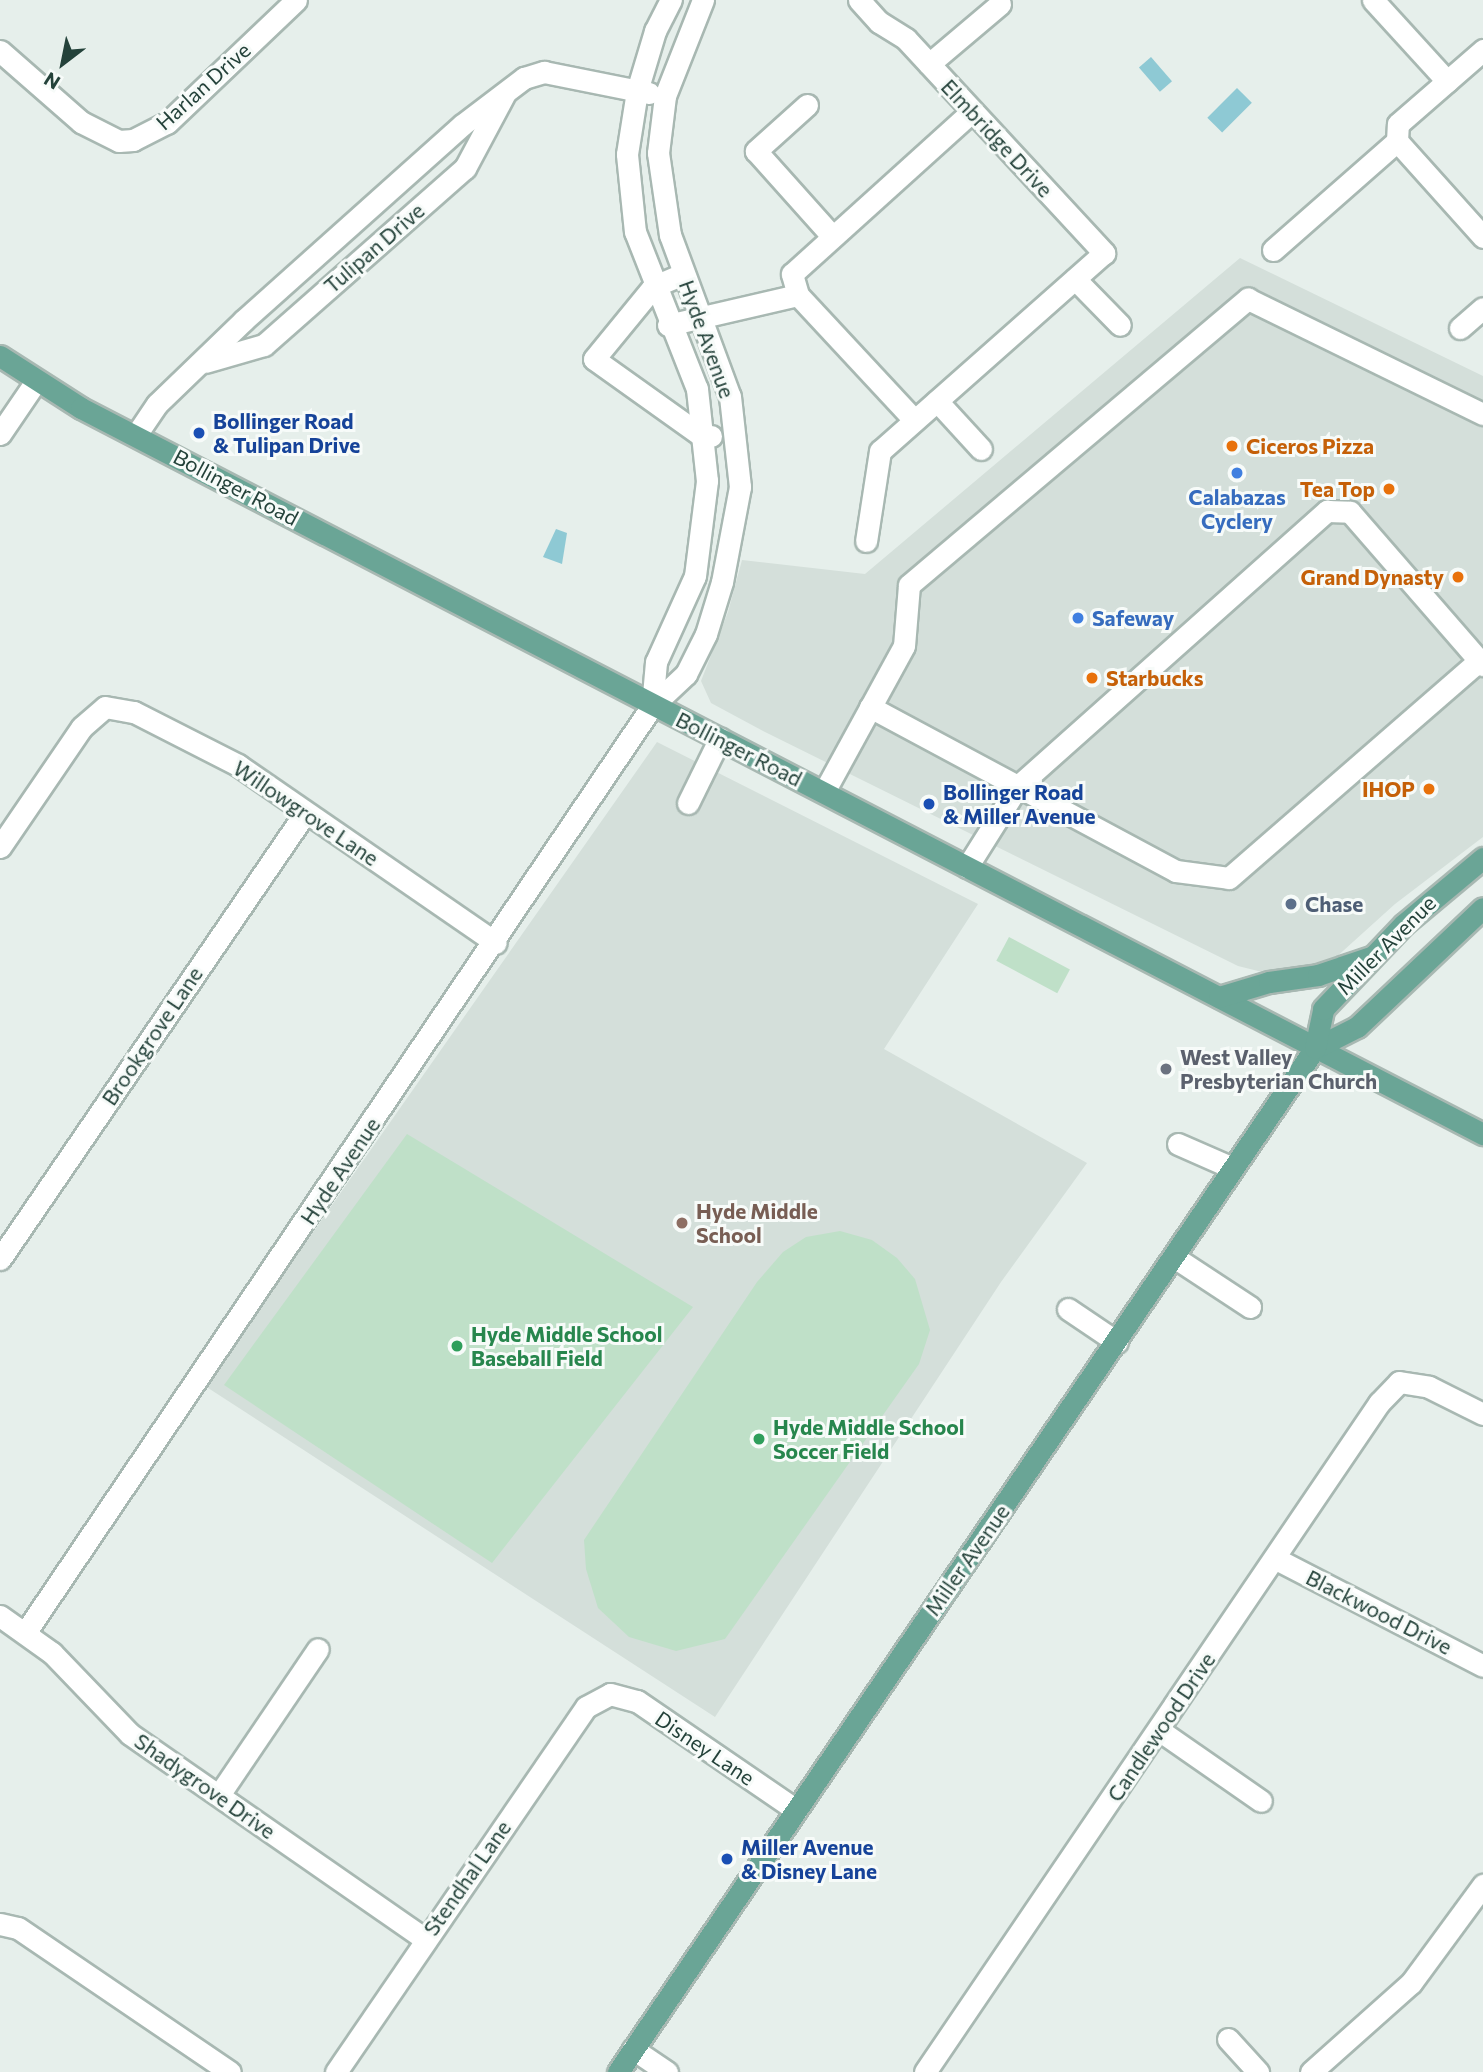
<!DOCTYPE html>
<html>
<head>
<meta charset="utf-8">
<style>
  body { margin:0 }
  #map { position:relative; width:1483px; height:2072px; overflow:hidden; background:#e6efeb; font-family:Commissioner,sans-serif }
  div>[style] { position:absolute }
  .built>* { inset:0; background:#d4dfda }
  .green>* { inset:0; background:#bfe0c8; transform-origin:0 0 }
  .water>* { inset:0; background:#8ec9d4; transform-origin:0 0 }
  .roads { filter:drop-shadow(2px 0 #a8b8b2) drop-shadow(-2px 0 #a8b8b2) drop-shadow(0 2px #a8b8b2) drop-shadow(0 -2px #a8b8b2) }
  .minor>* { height:21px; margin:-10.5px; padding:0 10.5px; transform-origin:10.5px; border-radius:10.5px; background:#fff }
  .major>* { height:21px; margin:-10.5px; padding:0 10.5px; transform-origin:10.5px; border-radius:10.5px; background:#6aa596 }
  .dots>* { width:19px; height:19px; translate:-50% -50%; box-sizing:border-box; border:4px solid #f7fbf9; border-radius:50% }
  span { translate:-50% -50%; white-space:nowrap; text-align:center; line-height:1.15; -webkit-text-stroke:6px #f7fbf9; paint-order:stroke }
  .street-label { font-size:21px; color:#24423a }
  .transit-label { font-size:21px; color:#164399; font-weight:700 }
  .left { translate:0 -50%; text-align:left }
  .food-label { font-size:21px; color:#c56008; font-weight:700 }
  .right { translate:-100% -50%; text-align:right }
  .shop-label { font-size:21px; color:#366cbe; font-weight:700 }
  .service-label { font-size:21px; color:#4e5e75; font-weight:700 }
  .worship-label { font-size:21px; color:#5b616d; font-weight:700 }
  .education-label { font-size:21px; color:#785e54; font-weight:700 }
  .leisure-label { font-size:21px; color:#27864d; font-weight:700 }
  .north { position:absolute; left:28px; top:28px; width:70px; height:70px; -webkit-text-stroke:5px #f7fbf9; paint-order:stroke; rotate:212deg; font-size:19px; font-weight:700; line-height:28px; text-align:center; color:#24423a }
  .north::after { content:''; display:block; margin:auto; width:24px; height:32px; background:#24423a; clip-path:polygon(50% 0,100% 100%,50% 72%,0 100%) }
</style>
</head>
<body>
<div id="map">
  <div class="built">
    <i style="clip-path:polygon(1240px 258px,1483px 376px,1483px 837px,1395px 904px,1333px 960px,1270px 974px,1238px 966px,765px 732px,711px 703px,701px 681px,728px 612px,742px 560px,865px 574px)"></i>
    <i style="clip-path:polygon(657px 742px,978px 904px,884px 1049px,1087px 1163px,1001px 1282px,715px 1717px,205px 1386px)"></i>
  </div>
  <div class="green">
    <i style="left:1009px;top:937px;width:69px;height:27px;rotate:28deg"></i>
    <i style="clip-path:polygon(407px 1134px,693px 1307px,492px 1563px,224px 1385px)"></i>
    <i style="clip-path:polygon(840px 1231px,872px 1240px,897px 1258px,915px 1279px,930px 1330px,919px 1364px,725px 1639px,676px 1651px,629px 1637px,598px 1608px,586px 1569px,584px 1540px,757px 1282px,783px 1252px,806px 1237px)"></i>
  </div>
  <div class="water">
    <i style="left:1151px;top:57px;width:32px;height:16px;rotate:49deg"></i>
    <i style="left:1237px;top:88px;width:21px;height:42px;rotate:45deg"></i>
    <i style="clip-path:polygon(556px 529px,567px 533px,562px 564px,543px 557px)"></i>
  </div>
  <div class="roads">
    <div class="minor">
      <i style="left:859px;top:0;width:30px;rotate:48deg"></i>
      <i style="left:879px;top:22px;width:32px;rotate:32deg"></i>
      <i style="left:906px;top:39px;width:292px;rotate:47.2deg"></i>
      <i style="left:1104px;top:253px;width:299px;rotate:138.5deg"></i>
      <i style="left:880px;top:451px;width:91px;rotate:98.8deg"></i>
      <i style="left:1373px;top:0;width:110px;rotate:47.6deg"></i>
      <i style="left:0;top:51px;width:108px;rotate:41.2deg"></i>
      <i style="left:81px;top:122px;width:42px;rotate:26.6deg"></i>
      <i style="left:119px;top:141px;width:14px;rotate:-4deg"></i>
      <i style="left:133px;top:140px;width:38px;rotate:-27deg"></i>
      <i style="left:167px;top:123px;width:178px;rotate:-43.6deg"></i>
      <i style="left:929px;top:64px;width:93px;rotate:-40.2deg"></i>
      <i style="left:807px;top:105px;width:69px;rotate:138deg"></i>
      <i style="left:756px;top:151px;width:114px;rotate:48.2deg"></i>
      <i style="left:1397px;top:141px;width:129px;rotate:48.1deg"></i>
      <i style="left:1273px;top:250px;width:165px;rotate:-41.3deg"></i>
      <i style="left:1397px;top:141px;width:17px;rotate:-87deg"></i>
      <i style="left:1398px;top:124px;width:113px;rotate:-41deg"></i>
      <i style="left:683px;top:274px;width:33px;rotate:157deg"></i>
      <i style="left:653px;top:287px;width:93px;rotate:129.3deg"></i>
      <i style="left:594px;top:359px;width:133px;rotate:35.5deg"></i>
      <i style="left:702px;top:436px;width:9px"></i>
      <i style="left:1075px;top:279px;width:64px;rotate:45.6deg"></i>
      <i style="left:798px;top:295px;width:171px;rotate:47.1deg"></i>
      <i style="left:668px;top:325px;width:133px;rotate:-13deg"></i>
      <i style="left:798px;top:295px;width:22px;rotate:-106deg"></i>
      <i style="left:792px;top:274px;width:241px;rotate:-42.1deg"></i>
      <i style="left:1460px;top:328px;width:30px;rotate:-41deg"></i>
      <i style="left:205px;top:362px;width:61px;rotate:-16.1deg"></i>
      <i style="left:264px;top:345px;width:268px;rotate:-41.4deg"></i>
      <i style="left:465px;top:168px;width:83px;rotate:-61.9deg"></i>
      <i style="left:937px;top:401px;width:65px;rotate:47.5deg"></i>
      <i style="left:0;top:434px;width:64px;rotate:-55.8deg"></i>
      <i style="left:136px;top:435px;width:37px;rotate:-56deg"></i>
      <i style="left:157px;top:404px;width:121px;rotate:-44deg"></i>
      <i style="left:244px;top:320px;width:292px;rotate:-41.8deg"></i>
      <i style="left:462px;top:125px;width:78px;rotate:-37.2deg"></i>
      <i style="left:524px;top:78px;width:21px;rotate:-17deg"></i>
      <i style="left:544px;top:72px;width:107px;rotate:11.3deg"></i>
      <i style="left:652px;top:706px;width:44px;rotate:-84.8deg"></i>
      <i style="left:656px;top:662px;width:94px;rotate:-65.6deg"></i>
      <i style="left:695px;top:576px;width:96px;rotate:-82.8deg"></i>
      <i style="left:707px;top:481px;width:93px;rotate:-96.2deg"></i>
      <i style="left:697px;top:389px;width:169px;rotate:-111.5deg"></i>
      <i style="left:635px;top:232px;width:78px;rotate:-95.9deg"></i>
      <i style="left:627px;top:154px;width:64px;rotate:-81deg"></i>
      <i style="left:637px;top:91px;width:63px;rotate:-73.3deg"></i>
      <i style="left:655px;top:31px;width:35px;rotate:-63deg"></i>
      <i style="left:870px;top:707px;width:347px;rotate:28.2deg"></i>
      <i style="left:1176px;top:871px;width:53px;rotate:7.5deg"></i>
      <i style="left:1229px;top:878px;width:331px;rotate:-41deg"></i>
      <i style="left:824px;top:792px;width:166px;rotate:-61.3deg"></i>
      <i style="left:904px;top:646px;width:61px;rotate:-85.3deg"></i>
      <i style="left:909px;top:585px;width:444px;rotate:-40.2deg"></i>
      <i style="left:1248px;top:299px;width:262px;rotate:26.1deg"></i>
      <i style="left:688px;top:803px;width:72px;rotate:-63.8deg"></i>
      <i style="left:0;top:847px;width:145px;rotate:-55.7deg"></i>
      <i style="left:82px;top:727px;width:30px;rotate:-41deg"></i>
      <i style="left:105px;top:707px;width:29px;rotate:10deg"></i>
      <i style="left:134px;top:712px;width:117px;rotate:27deg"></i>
      <i style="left:238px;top:765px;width:313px;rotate:34.6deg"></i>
      <i style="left:967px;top:867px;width:96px;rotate:-57.8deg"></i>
      <i style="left:1018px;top:786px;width:414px;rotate:-41.7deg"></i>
      <i style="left:1327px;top:511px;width:23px;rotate:2deg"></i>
      <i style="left:1350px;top:512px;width:203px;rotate:49deg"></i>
      <i style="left:1178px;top:1144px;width:60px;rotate:23.6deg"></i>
      <i style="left:1174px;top:1257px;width:91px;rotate:33.3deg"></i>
      <i style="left:0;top:1259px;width:540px;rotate:-55.63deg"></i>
      <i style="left:1068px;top:1309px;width:59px;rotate:34deg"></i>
      <i style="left:1276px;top:1559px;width:233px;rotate:27.3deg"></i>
      <i style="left:0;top:1616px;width:64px;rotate:35.4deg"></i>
      <i style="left:52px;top:1653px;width:112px;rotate:46.1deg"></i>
      <i style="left:130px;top:1734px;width:359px;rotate:34.8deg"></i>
      <i style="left:25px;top:1633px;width:1119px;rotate:-55.93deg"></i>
      <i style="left:652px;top:706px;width:47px;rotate:-43.3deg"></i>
      <i style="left:686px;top:674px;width:45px;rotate:-63.4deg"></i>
      <i style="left:706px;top:634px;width:54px;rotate:-72.9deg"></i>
      <i style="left:722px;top:582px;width:97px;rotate:-79.3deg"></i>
      <i style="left:740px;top:487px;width:91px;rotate:-96.3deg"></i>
      <i style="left:730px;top:397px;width:173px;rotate:-110.3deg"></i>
      <i style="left:670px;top:235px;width:83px;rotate:-98.3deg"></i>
      <i style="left:658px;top:153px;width:57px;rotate:-83deg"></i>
      <i style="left:665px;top:96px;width:103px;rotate:-68.4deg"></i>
      <i style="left:1159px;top:1730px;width:124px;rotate:34.8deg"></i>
      <i style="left:219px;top:1795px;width:176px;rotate:-55.9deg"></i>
      <i style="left:0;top:1924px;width:18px;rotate:13deg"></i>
      <i style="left:18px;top:1928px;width:256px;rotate:34.2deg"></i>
      <i style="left:1228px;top:2039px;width:45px;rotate:47.7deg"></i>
      <i style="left:633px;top:2049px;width:41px;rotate:34.1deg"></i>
      <i style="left:336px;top:2072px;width:442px;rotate:-55.6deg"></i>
      <i style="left:586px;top:1707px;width:27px;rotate:-28deg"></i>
      <i style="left:610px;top:1694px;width:28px;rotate:15deg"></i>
      <i style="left:637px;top:1701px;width:193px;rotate:34.4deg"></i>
      <i style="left:925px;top:2072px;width:809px;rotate:-55.84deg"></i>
      <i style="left:1379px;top:1403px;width:29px;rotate:-46deg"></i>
      <i style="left:1399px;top:1382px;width:30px;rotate:9deg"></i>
      <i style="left:1429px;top:1387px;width:60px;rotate:26.6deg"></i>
      <i style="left:1311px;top:2072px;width:134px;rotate:-41.7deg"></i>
      <i style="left:1411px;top:1983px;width:122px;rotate:-53.7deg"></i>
    </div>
    <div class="major">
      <i style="left:0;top:356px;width:96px;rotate:32.7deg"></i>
      <i style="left:81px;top:408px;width:1579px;rotate:27.38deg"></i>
      <i style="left:1219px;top:997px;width:52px;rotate:-16.7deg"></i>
      <i style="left:1269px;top:982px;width:49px;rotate:-8.1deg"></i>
      <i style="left:1318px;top:975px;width:56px;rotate:-18.8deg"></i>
      <i style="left:1315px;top:1048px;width:47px;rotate:-26.6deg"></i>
      <i style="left:1357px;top:1027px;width:173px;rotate:-43.4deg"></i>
      <i style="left:618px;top:2072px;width:1239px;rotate:-55.76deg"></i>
      <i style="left:1315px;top:1048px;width:40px;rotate:-78deg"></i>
      <i style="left:1323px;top:1009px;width:117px;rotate:-46.4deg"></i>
      <i style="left:1404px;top:924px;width:103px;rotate:-39.9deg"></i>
    </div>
  </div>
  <div class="dots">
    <i style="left:199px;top:433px;background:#1a4fb4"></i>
    <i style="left:1232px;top:446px;background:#e8710a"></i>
    <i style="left:1237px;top:473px;background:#3f7fe0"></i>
    <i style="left:1389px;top:489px;background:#e8710a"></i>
    <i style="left:1458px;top:577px;background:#e8710a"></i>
    <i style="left:1078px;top:618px;background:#3f7fe0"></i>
    <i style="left:1092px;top:678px;background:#e8710a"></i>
    <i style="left:1429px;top:789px;background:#e8710a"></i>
    <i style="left:929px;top:804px;background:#1a4fb4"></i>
    <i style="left:1291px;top:904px;background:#5c6f8a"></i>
    <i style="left:1166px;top:1069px;background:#6b7280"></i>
    <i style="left:682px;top:1223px;background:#8d6e63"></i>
    <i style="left:457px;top:1346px;background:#2e9e5b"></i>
    <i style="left:759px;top:1439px;background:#2e9e5b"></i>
    <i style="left:727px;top:1859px;background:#1a4fb4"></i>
  </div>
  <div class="street-label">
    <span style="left:203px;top:86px;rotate:-42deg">Harlan Drive</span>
    <span style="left:997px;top:138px;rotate:47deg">Elmbridge Drive</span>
    <span style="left:374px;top:248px;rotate:-41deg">Tulipan Drive</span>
    <span style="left:707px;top:339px;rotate:70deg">Hyde Avenue</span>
    <span style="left:236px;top:487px;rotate:28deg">Bollinger Road</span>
    <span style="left:739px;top:749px;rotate:27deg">Bollinger Road</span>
    <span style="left:306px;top:813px;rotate:34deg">Willowgrove Lane</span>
    <span style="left:1386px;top:945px;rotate:-45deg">Miller Avenue</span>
    <span style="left:152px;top:1036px;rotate:-56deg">Brookgrove Lane</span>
    <span style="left:340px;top:1171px;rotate:-56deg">Hyde Avenue</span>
    <span style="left:967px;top:1560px;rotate:-55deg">Miller Avenue</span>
    <span style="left:1379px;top:1612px;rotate:27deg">Blackwood Drive</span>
    <span style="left:1161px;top:1727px;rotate:-56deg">Candlewood Drive</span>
    <span style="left:705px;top:1748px;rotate:34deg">Disney Lane</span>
    <span style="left:205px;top:1786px;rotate:35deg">Shadygrove Drive</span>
    <span style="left:467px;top:1878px;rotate:-55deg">Stendhal Lane</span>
  </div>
  <div class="transit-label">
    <span class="left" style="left:213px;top:433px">Bollinger Road<br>&amp; Tulipan Drive</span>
    <span class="left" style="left:943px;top:804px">Bollinger Road<br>&amp; Miller Avenue</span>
    <span class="left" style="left:741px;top:1859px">Miller Avenue<br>&amp; Disney Lane</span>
  </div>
  <div class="food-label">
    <span class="left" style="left:1246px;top:446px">Ciceros Pizza</span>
    <span class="right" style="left:1375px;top:489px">Tea Top</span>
    <span class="right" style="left:1444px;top:577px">Grand Dynasty</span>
    <span class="left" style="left:1106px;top:678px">Starbucks</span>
    <span class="right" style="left:1415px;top:789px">IHOP</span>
  </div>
  <div class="shop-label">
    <span style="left:1237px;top:509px">Calabazas<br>Cyclery</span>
    <span class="left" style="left:1092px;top:618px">Safeway</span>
  </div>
  <div class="service-label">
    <span class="left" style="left:1305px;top:904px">Chase</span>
  </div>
  <div class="worship-label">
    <span class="left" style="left:1180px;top:1069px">West Valley<br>Presbyterian Church</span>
  </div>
  <div class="education-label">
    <span class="left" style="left:696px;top:1223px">Hyde Middle<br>School</span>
  </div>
  <div class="leisure-label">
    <span class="left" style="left:471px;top:1346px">Hyde Middle School<br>Baseball Field</span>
    <span class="left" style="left:773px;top:1439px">Hyde Middle School<br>Soccer Field</span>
  </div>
  <div class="north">N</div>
</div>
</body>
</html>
